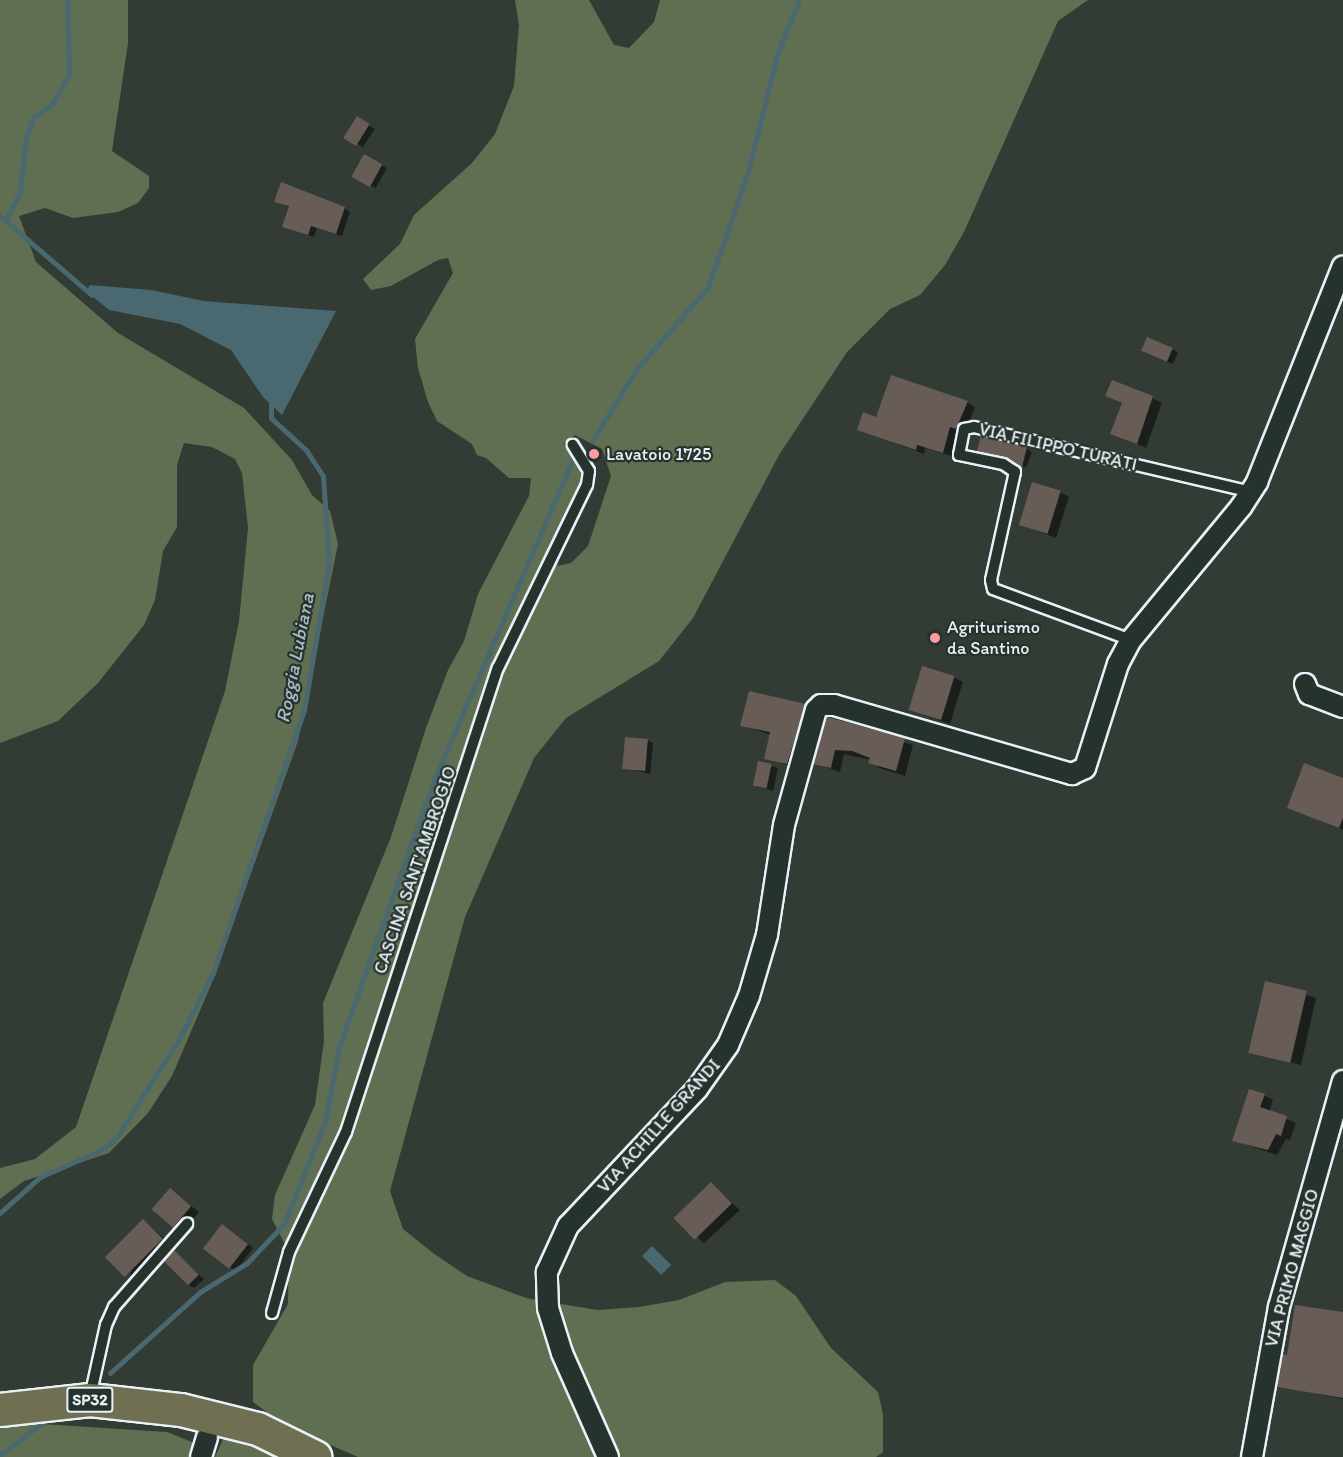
<!DOCTYPE html>
<html>
<head>
<meta charset="utf-8">
<style>
  body { margin:0 }
  #map { position:relative; width:1343px; height:1457px; overflow:hidden; background:#333b35; font-family:Itim,sans-serif }
  div>[style] { position:absolute }
  .green>* { inset:0; background:#606f51 }
  .water>* { inset:0; background:#4a6870; transform-origin:0 0 }
  .shadow>* { inset:0; background:#0007; transform-origin:0 0 }
  .stream>* { height:5px; margin:-2.5px; padding:0 2.5px; transform-origin:2.5px; border-radius:2.5px; background:#4a6870 }
  .building>* { inset:0; background:#685d56; transform-origin:0 0 }
  .roads { filter:drop-shadow(2px 0 #e8f1f8) drop-shadow(-2px 0 #e8f1f8) drop-shadow(0 2px #e8f1f8) drop-shadow(0 -2px #e8f1f8) }
  .lane>* { height:10px; margin:-5px; padding:0 5px; transform-origin:5px; border-radius:5px; background:#26332d }
  .street>* { height:20px; margin:-10px; padding:0 10px; transform-origin:10px; border-radius:10px; background:#26332d }
  .primary>* { height:32px; margin:-16px; padding:0 16px; transform-origin:16px; border-radius:16px; background:#716f52 }
  .dots>* { width:16px; height:16px; translate:-50% -50%; box-sizing:border-box; border:3px solid #26332d; border-radius:50% }
  span { translate:-50% -50%; white-space:nowrap; text-align:center; line-height:1.15; -webkit-text-stroke:4.5px #26332d; paint-order:stroke }
  .shield-label span { padding:2px 4px; background:#26332d; border:2px solid; border-radius:4px; -webkit-text-stroke-width:0 }
  .shield-label { font-size:16px; color:#e8f1f8; font-weight:700 }
  .street-label { font-size:18px; color:#e8f1f8 }
  .poi-label { font-size:18px; color:#e8f1f8 }
  .left { translate:0 -50%; text-align:left }
  .water-label { font-size:20px; color:#a9bac2; font-style:italic }
</style>
</head>
<body>
<div id="map">
  <div class="green">
    <i style="clip-path:polygon(0 0,128px 0,128px 43px,112px 151px,149px 176px,149px 188px,138px 203px,118px 212px,73px 218px,45px 208px,19px 216px,36px 262px,118px 333px,244px 408px,292px 460px,312px 495px,330px 511px,338px 544px,298px 741px,213px 980px,172px 1076px,148px 1113px,109px 1153px,24px 1181px,0 1199px,0 1168px,35px 1159px,76px 1127px,225px 691px,239px 621px,248px 528px,242px 473px,235px 459px,212px 447px,184px 443px,177px 465px,177px 527px,163px 551px,155px 600px,144px 625px,98px 683px,58px 721px,0 743px)"></i>
    <i style="clip-path:polygon(evenodd,515px 0,589px 0,614px 45px,629px 48px,654px 22px,660px 0,1088px 0,1058px 21px,964px 232px,945px 265px,920px 295px,890px 309px,847px 352px,779px 455px,693px 618px,659px 661px,566px 718px,534px 758px,465px 917px,390px 1191px,403px 1229px,433px 1253px,467px 1276px,526px 1298px,597px 1310px,639px 1307px,679px 1300px,725px 1282px,775px 1280px,796px 1296px,831px 1348px,878px 1392px,883px 1414px,883px 1452px,876px 1457px,358px 1457px,283px 1424px,253px 1402px,253px 1365px,288px 1304px,289px 1252px,272px 1219px,275px 1195px,315px 1105px,324px 1041px,323px 1003px,391px 837px,426px 728px,448px 670px,464px 641px,478px 594px,529px 496px,531px 478px,509px 478px,486px 458px,477px 455px,472px 444px,437px 421px,428px 402px,418px 368px,415px 339px,453px 273px,448px 258px,438px 260px,391px 286px,371px 290px,363px 279px,400px 244px,414px 215px,472px 163px,495px 134px,514px 86px,519px 25px,515px 0,575px 435px,602px 449px,611px 476px,588px 546px,571px 563px,557px 566px,570px 511px,582px 482px,582px 473px,564px 444px,575px 435px)"></i>
    <i style="clip-path:polygon(26px 1423px,167px 1432px,197px 1444px,193px 1457px,0 1457px,0 1428px)"></i>
    <i style="clip-path:polygon(224px 1437px,269px 1448px,289px 1457px,215px 1457px)"></i>
  </div>
  <div class="water">
    <i style="clip-path:polygon(90px 285px,151px 290px,204px 301px,336px 311px,282px 415px,263px 397px,231px 350px,180px 324px,109px 310px,86px 291px)"></i>
    <i style="left:652px;top:1246px;width:27px;height:14px;rotate:45deg"></i>
  </div>
  <div class="shadow">
    <i style="left:358px;top:118px;width:20px;height:22px;rotate:33deg"></i>
    <i style="left:365px;top:156px;width:25px;height:23px;rotate:29deg"></i>
    <i style="clip-path:polygon(276px 201px,344px 208px,350px 212px,342px 236px,317px 228px,314px 237px,290px 229px,290px 207px)"></i>
    <i style="clip-path:polygon(1172px 349px,1178px 352px,1173px 364px,1148px 354px)"></i>
    <i style="clip-path:polygon(1107px 396px,1152px 398px,1162px 403px,1146px 448px,1112px 433px,1123px 404px)"></i>
    <i style="clip-path:polygon(967px 402px,975px 407px,965px 433px,959px 431px,951px 456px,925px 448px,924px 454px,859px 429px,877px 418px)"></i>
    <i style="clip-path:polygon(1026px 448px,1032px 452px,1026px 468px,1011px 459px,979px 450px)"></i>
    <i style="clip-path:polygon(1060px 492px,1069px 497px,1056px 538px,1020px 524px)"></i>
    <i style="clip-path:polygon(954px 677px,963px 682px,950px 724px,910px 710px)"></i>
    <i style="clip-path:polygon(805px 706px,814px 711px,796px 768px,766px 758px,771px 735px,742px 725px)"></i>
    <i style="clip-path:polygon(828px 719px,913px 745px,905px 776px,879px 768px,871px 760px,844px 754px,840px 772px,815px 763px)"></i>
    <i style="clip-path:polygon(647px 740px,653px 743px,650px 774px,624px 768px)"></i>
    <i style="clip-path:polygon(759px 763px,778px 768px,773px 791px,755px 785px)"></i>
    <i style="clip-path:polygon(1343px 779px,1343px 830px,1289px 807px)"></i>
    <i style="clip-path:polygon(1266px 983px,1316px 998px,1301px 1065px,1255px 1053px)"></i>
    <i style="clip-path:polygon(1264px 1095px,1273px 1100px,1269px 1112px,1296px 1123px,1290px 1140px,1286px 1139px,1277px 1155px,1233px 1140px)"></i>
    <i style="clip-path:polygon(711px 1184px,740px 1210px,704px 1243px,675px 1217px)"></i>
    <i style="clip-path:polygon(170px 1190px,199px 1212px,184px 1229px,174px 1224px)"></i>
    <i style="clip-path:polygon(144px 1221px,172px 1245px,139px 1281px,130px 1276px)"></i>
    <i style="clip-path:polygon(228px 1229px,253px 1248px,236px 1271px,230px 1267px)"></i>
    <i style="clip-path:polygon(174px 1252px,204px 1279px,194px 1288px,189px 1285px)"></i>
    <i style="clip-path:polygon(1343px 1315px,1343px 1399px,1279px 1386px,1288px 1356px)"></i>
  </div>
  <div class="stream">
    <i style="left:0;top:216px;width:121px;rotate:40.7deg"></i>
    <i style="left:5px;top:221px;width:34px;rotate:-63deg"></i>
    <i style="left:20px;top:191px;width:53px;rotate:-83.5deg"></i>
    <i style="left:26px;top:138px;width:21px;rotate:-71deg"></i>
    <i style="left:33px;top:118px;width:25px;rotate:-37deg"></i>
    <i style="left:53px;top:103px;width:33px;rotate:-61deg"></i>
    <i style="left:69px;top:74px;width:74px;rotate:-91.5deg"></i>
    <i style="left:592px;top:441px;width:84px;rotate:-58.2deg"></i>
    <i style="left:636px;top:370px;width:110px;rotate:-49.1deg"></i>
    <i style="left:708px;top:287px;width:122px;rotate:-70.8deg"></i>
    <i style="left:748px;top:172px;width:124px;rotate:-76deg"></i>
    <i style="left:778px;top:52px;width:56px;rotate:-68deg"></i>
    <i style="left:0;top:1213px;width:54px;rotate:-42deg"></i>
    <i style="left:40px;top:1177px;width:64px;rotate:-23.8deg"></i>
    <i style="left:99px;top:1151px;width:19px;rotate:-35deg"></i>
    <i style="left:115px;top:1140px;width:125px;rotate:-57.7deg"></i>
    <i style="left:182px;top:1034px;width:68px;rotate:-63.1deg"></i>
    <i style="left:213px;top:973px;width:278px;rotate:-70.9deg"></i>
    <i style="left:304px;top:710px;width:148px;rotate:-80.3deg"></i>
    <i style="left:329px;top:564px;width:88px;rotate:-93.9deg"></i>
    <i style="left:323px;top:476px;width:30px;rotate:-123deg"></i>
    <i style="left:307px;top:451px;width:49px;rotate:-137.5deg"></i>
    <i style="left:271px;top:418px;width:16px;rotate:-90deg"></i>
    <i style="left:110px;top:1373px;width:121px;rotate:-42deg"></i>
    <i style="left:200px;top:1292px;width:55px;rotate:-31.7deg"></i>
    <i style="left:247px;top:1263px;width:54px;rotate:-46.5deg"></i>
    <i style="left:284px;top:1224px;width:110px;rotate:-68.1deg"></i>
    <i style="left:325px;top:1122px;width:76px;rotate:-79.4deg"></i>
    <i style="left:339px;top:1047px;width:283px;rotate:-70.4deg"></i>
    <i style="left:434px;top:780px;width:353px;rotate:-66.6deg"></i>
    <i style="left:0;top:1455px;width:61px;rotate:-37.1deg"></i>
  </div>
  <div class="building">
    <i style="left:357px;top:116px;width:15px;height:26px;rotate:32deg"></i>
    <i style="left:364px;top:154px;width:21px;height:26px;rotate:29deg"></i>
    <i style="clip-path:polygon(281px 182px,345px 207px,336px 234px,311px 226px,308px 235px,282px 227px,289px 206px,274px 202px)"></i>
    <i style="left:1147px;top:337px;width:28px;height:15px;rotate:23deg"></i>
    <i style="clip-path:polygon(891px 375px,968px 401px,956px 429px,950px 427px,943px 453px,917px 445px,916px 450px,857px 430px,863px 412px,876px 417px)"></i>
    <i style="clip-path:polygon(1112px 380px,1153px 396px,1137px 444px,1110px 434px,1122px 403px,1105px 396px)"></i>
    <i style="clip-path:polygon(981px 436px,1027px 447px,1022px 467px,1005px 457px,977px 451px)"></i>
    <i style="left:1032px;top:482px;width:30px;height:45px;rotate:17deg"></i>
    <i style="left:922px;top:666px;width:34px;height:46px;rotate:17deg"></i>
    <i style="clip-path:polygon(749px 691px,806px 704px,787px 764px,764px 759px,770px 732px,740px 726px)"></i>
    <i style="clip-path:polygon(827px 717px,905px 738px,896px 771px,868px 763px,870px 758px,852px 751px,835px 750px,831px 768px,813px 764px)"></i>
    <i style="left:625px;top:737px;width:23px;height:32px;rotate:5deg"></i>
    <i style="left:758px;top:761px;width:14px;height:25px;rotate:12deg"></i>
    <i style="clip-path:polygon(1304px 763px,1343px 778px,1343px 818px,1339px 828px,1287px 808px)"></i>
    <i style="left:1265px;top:981px;width:43px;height:74px;rotate:13deg"></i>
    <i style="clip-path:polygon(1249px 1089px,1265px 1094px,1260px 1107px,1287px 1116px,1281px 1136px,1276px 1134px,1268px 1150px,1232px 1141px)"></i>
    <i style="left:711px;top:1182px;width:30px;height:52px;rotate:46deg"></i>
    <i style="left:170px;top:1188px;width:28px;height:28px;rotate:41deg"></i>
    <i style="left:143px;top:1219px;width:28px;height:54px;rotate:45deg"></i>
    <i style="left:222px;top:1224px;width:33px;height:31px;rotate:38deg"></i>
    <i style="left:174px;top:1250px;width:35px;height:15px;rotate:45deg"></i>
    <i style="clip-path:polygon(1295px 1305px,1343px 1312px,1343px 1398px,1277px 1387px,1283px 1354px,1287px 1355px)"></i>
  </div>
  <div class="roads">
    <div class="lane">
      <i style="left:1131px;top:640px;width:147px;rotate:-159.7deg"></i>
      <i style="left:993px;top:589px;width:9px;rotate:-103deg"></i>
      <i style="left:991px;top:580px;width:111px;rotate:-77.5deg"></i>
      <i style="left:1015px;top:472px;width:14px;rotate:-146deg"></i>
      <i style="left:1003px;top:464px;width:45px;rotate:-168.4deg"></i>
      <i style="left:959px;top:455px;width:26px;rotate:-79deg"></i>
      <i style="left:964px;top:429px;width:10px;rotate:-11deg"></i>
      <i style="left:974px;top:427px;width:285px;rotate:13.2deg"></i>
      <i style="left:272px;top:1313px;width:63px;rotate:-74.4deg"></i>
      <i style="left:289px;top:1252px;width:133px;rotate:-64.6deg"></i>
      <i style="left:346px;top:1132px;width:488px;rotate:-71.9deg"></i>
      <i style="left:498px;top:668px;width:203px;rotate:-64.1deg"></i>
      <i style="left:587px;top:485px;width:14px;rotate:-82deg"></i>
      <i style="left:589px;top:471px;width:31px;rotate:-122deg"></i>
      <i style="left:90px;top:1397px;width:74px;rotate:-77.5deg"></i>
      <i style="left:106px;top:1325px;width:20px;rotate:-66deg"></i>
      <i style="left:114px;top:1307px;width:111px;rotate:-48.7deg"></i>
    </div>
    <div class="street">
      <i style="left:1305px;top:684px;width:11px;rotate:68deg"></i>
      <i style="left:1309px;top:694px;width:36px;rotate:21deg"></i>
      <i style="left:201px;top:1457px;width:21px;rotate:-73deg"></i>
      <i style="left:608px;top:1457px;width:114px;rotate:-113.9deg"></i>
      <i style="left:562px;top:1353px;width:47px;rotate:-107.3deg"></i>
      <i style="left:548px;top:1308px;width:36px;rotate:-92deg"></i>
      <i style="left:547px;top:1272px;width:51px;rotate:-65.5deg"></i>
      <i style="left:568px;top:1226px;width:188px;rotate:-46.7deg"></i>
      <i style="left:697px;top:1089px;width:54px;rotate:-54.8deg"></i>
      <i style="left:728px;top:1045px;width:53px;rotate:-66.8deg"></i>
      <i style="left:749px;top:996px;width:64px;rotate:-73.6deg"></i>
      <i style="left:767px;top:935px;width:111px;rotate:-81.2deg"></i>
      <i style="left:784px;top:825px;width:119px;rotate:-74.5deg"></i>
      <i style="left:816px;top:710px;width:7px;rotate:-45deg"></i>
      <i style="left:821px;top:705px;width:13px"></i>
      <i style="left:834px;top:705px;width:248px;rotate:16.2deg"></i>
      <i style="left:1072px;top:774px;width:14px;rotate:-25deg"></i>
      <i style="left:1085px;top:768px;width:109px;rotate:-72.4deg"></i>
      <i style="left:1118px;top:664px;width:27px;rotate:-62deg"></i>
      <i style="left:1131px;top:640px;width:173px;rotate:-50.4deg"></i>
      <i style="left:1241px;top:507px;width:30px;rotate:-57deg"></i>
      <i style="left:1257px;top:482px;width:232px;rotate:-68.3deg"></i>
      <i style="left:1252px;top:1457px;width:152px;rotate:-79.8deg"></i>
      <i style="left:1279px;top:1307px;width:235px;rotate:-74.2deg"></i>
    </div>
    <div class="primary">
      <i style="left:0;top:1410px;width:91px;rotate:-6.3deg"></i>
      <i style="left:90px;top:1400px;width:92px;rotate:6.3deg"></i>
      <i style="left:181px;top:1410px;width:79px;rotate:13.9deg"></i>
      <i style="left:258px;top:1429px;width:64px;rotate:26.2deg"></i>
    </div>
  </div>
  <div class="dots">
    <i style="left:594px;top:454px;background:#ff9aa2"></i>
    <i style="left:935px;top:638px;background:#ff9aa2"></i>
  </div>
  <div class="shield-label">
    <span style="left:90px;top:1400px">SP32</span>
  </div>
  <div class="street-label">
    <span style="left:1058px;top:447px;rotate:13deg">VIA FILIPPO TURATI</span>
    <span style="left:415px;top:870px;rotate:-71deg">CASCINA SANT'AMBROGIO</span>
    <span style="left:659px;top:1126px;rotate:-48deg">VIA ACHILLE GRANDI</span>
    <span style="left:1292px;top:1268px;rotate:-75deg">VIA PRIMO MAGGIO</span>
  </div>
  <div class="poi-label">
    <span class="left" style="left:606px;top:454px">Lavatoio 1725</span>
    <span class="left" style="left:947px;top:638px">Agriturismo<br>da Santino</span>
  </div>
  <div class="water-label">
    <span style="left:295px;top:658px;rotate:-79deg">Roggia Lubiana</span>
  </div>
</div>
</body>
</html>
